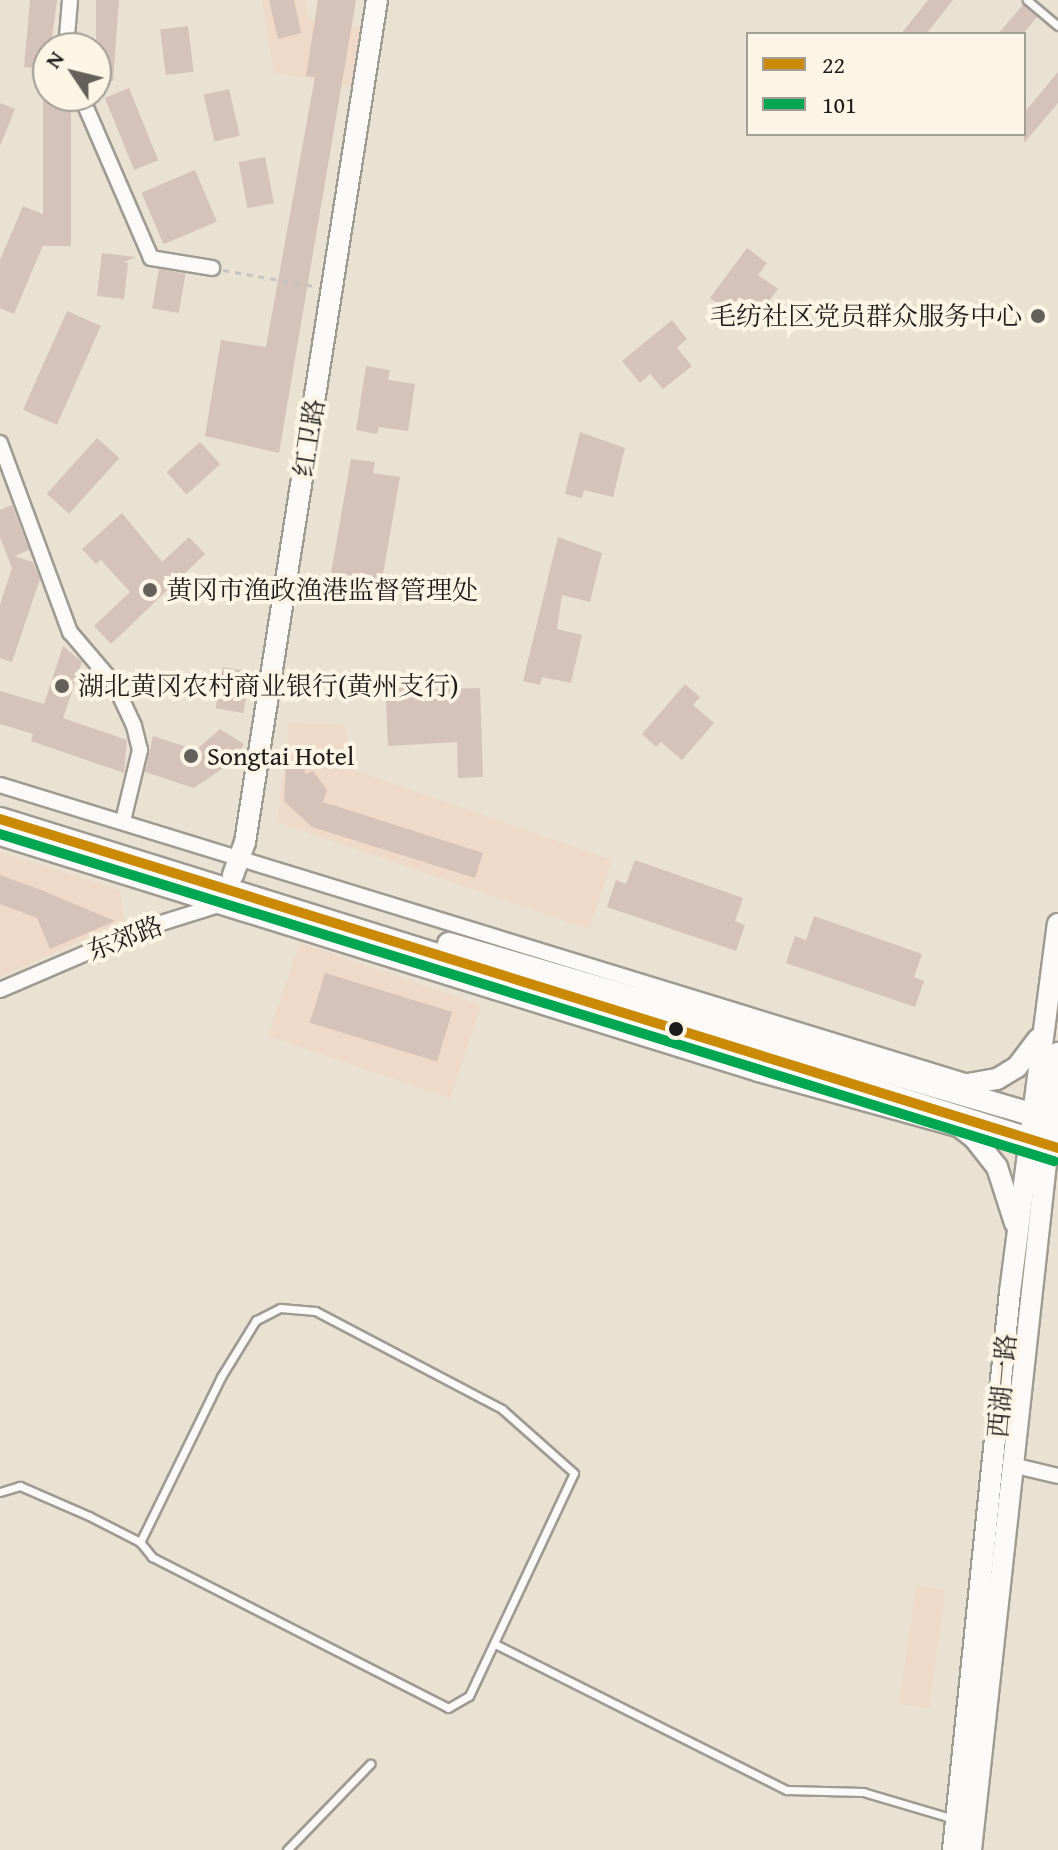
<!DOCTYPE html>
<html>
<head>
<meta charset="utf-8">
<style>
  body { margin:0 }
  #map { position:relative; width:1058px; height:1850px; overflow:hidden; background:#e9e1d2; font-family:"Gentium Book Plus","Noto Serif SC",serif }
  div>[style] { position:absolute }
  .built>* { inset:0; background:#efd9c8; transform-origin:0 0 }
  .building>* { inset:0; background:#d5c2b9; transform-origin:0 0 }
  .path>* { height:3px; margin-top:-1.5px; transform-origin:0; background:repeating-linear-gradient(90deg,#c6c4c1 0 6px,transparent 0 12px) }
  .roads { filter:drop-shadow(2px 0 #9f9a92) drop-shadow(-2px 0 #9f9a92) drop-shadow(0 2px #9f9a92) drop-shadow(0 -2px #9f9a92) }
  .lane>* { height:7px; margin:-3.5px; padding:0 3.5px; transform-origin:3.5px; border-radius:3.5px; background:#fcfaf8 }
  .street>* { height:14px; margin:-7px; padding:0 7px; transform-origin:7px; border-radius:7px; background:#fcfaf8 }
  .secondary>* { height:20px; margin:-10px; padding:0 10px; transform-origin:10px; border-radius:10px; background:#fcfaf8 }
  .primary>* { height:22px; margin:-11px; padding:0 11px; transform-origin:11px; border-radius:11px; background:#fcfaf8 }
  .bus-1>* { height:10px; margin:-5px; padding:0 5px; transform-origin:5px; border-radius:5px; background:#cb8a06 }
  .bus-2>* { height:10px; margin:-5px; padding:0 5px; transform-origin:5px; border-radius:5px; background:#00a651 }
  .dots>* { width:22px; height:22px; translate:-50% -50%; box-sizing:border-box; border:4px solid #fcf5e5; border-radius:50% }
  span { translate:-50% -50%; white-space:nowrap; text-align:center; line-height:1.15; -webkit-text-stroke:8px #fcf5e5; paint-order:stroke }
  .poi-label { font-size:26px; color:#1c1c1c }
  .right { translate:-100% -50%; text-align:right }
  .left { translate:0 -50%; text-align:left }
  .street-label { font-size:26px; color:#1c1c1c }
  .legend { position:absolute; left:746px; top:32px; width:280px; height:104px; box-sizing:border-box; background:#fcf5e5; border:2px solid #a29e95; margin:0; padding:10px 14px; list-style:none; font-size:24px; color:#1c1c1c }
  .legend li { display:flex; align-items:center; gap:16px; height:40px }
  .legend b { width:40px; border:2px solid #a29e95 }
  .north { position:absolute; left:32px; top:32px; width:80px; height:80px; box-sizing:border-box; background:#fcf5e5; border:2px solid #a29e95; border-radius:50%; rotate:305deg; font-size:22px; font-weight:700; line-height:32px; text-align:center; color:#1c1c1c }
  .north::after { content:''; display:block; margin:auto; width:28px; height:36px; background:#64615c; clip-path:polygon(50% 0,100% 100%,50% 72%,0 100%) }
</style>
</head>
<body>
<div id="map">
  <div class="built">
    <i style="clip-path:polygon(262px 0,305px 0,309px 20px,360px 28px,353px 87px,274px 72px)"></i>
    <i style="clip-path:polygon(289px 723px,345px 725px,351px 769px,612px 860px,589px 929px,277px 822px)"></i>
    <i style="clip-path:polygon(0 852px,120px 890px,124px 921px,0 977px)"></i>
    <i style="left:300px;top:943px;width:192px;height:98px;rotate:19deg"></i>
    <i style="left:916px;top:1586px;width:30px;height:119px;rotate:8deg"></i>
  </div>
  <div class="building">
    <i style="clip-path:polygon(30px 0,57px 0,48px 69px,24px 67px)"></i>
    <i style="clip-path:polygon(96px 0,119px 0,113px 81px,96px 80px)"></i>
    <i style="clip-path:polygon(269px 0,294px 0,301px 33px,278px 39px)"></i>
    <i style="clip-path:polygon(318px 0,356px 0,279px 453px,205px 436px,221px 340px,266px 347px,315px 77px,306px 76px)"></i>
    <i style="clip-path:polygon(928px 0,953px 0,926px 34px,901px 34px)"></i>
    <i style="clip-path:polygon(1023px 5px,1037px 17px,1023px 34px,998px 34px)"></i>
    <i style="left:188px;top:26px;width:46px;height:28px;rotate:83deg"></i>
    <i style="clip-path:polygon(1058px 72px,1058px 103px,1024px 143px,1024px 113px)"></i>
    <i style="left:129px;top:88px;width:78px;height:26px;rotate:68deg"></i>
    <i style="left:229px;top:89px;width:48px;height:26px;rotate:77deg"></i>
    <i style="left:43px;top:96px;width:28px;height:150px"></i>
    <i style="clip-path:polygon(0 103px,15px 109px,0 146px)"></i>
    <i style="left:265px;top:157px;width:47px;height:27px;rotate:79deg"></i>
    <i style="left:195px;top:170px;width:56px;height:58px;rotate:67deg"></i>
    <i style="clip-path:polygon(23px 206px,54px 219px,14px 314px,0 308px,0 260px)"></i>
    <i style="clip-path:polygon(747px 248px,767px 263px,758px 275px,778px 289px,760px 313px,739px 297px,729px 311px,710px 298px)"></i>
    <i style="clip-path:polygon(102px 253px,136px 257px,124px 262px,128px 263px,124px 299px,97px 296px)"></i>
    <i style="left:159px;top:269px;width:27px;height:40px;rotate:10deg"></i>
    <i style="left:67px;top:311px;width:37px;height:108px;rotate:24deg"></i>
    <i style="clip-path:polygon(672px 320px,687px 339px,677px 348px,692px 366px,663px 389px,650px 374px,640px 383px,622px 361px)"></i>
    <i style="clip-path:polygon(366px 366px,390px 370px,388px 380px,415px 384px,408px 431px,379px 427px,377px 434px,356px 430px)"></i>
    <i style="clip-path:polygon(580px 432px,625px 448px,613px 497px,584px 490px,582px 498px,565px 494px)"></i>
    <i style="left:97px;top:438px;width:30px;height:75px;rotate:42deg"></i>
    <i style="left:200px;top:442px;width:30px;height:45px;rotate:48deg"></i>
    <i style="clip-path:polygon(351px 459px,375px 462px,373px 473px,400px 477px,380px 591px,351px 586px,350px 593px,328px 590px)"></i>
    <i style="clip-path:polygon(12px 505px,29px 550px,14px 556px,33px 562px,40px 579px,12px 662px,0 658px,0 605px,12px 568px,0 537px,0 510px)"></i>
    <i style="clip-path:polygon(122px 513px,162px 562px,189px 537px,205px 554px,111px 644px,94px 626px,130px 592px,101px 560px,96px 564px,82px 549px)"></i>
    <i style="clip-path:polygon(558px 537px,602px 553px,590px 602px,562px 595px,557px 629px,582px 635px,571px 683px,542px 677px,540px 685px,523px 681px)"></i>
    <i style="clip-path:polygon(63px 646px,82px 662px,63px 718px,127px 740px,124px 773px,31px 741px,33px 734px,0 724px,0 691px,44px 704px)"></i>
    <i style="left:223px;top:667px;width:28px;height:42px;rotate:10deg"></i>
    <i style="clip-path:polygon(435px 680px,435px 689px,480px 688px,483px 777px,458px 778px,457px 742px,388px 746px,385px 683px)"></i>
    <i style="clip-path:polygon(685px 684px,700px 697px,693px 705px,714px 723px,682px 760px,661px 742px,656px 747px,642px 734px)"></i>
    <i style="clip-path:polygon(220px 729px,244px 744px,232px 762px,194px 788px,145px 772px,153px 736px,196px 750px)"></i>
    <i style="clip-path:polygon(286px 760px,306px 761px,305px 774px,313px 771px,327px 790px,323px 802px,483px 853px,475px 878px,312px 827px,284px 801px)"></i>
    <i style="clip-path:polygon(635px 860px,743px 898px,735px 921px,745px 925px,736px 951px,607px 907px,616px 880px,626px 884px)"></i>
    <i style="clip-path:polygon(0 875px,41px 890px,115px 921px,50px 949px,37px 918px,0 904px)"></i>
    <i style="clip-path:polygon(814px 916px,922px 954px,914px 977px,924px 981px,915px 1007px,786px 963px,795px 936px,806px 940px)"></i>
    <i style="left:325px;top:973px;width:133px;height:52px;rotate:17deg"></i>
  </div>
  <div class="path">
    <i style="left:223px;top:270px;width:92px;rotate:10deg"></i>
  </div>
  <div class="roads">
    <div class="lane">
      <i style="left:1027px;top:0;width:40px;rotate:40deg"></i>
      <i style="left:0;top:1492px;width:21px;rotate:-17deg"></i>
      <i style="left:20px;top:1486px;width:75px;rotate:23.5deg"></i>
      <i style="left:89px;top:1516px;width:57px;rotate:27deg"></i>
      <i style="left:140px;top:1542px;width:19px;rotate:51deg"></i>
      <i style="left:152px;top:1557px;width:332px;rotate:27deg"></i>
      <i style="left:448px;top:1708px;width:24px;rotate:-30deg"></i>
      <i style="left:469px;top:1696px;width:246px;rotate:-64.8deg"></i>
      <i style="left:574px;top:1473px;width:96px;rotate:-138.4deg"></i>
      <i style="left:502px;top:1409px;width:211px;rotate:-152.3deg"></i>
      <i style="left:315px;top:1311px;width:35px;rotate:-175deg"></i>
      <i style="left:280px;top:1308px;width:27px;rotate:153deg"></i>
      <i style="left:256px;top:1320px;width:67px;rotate:121.6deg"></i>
      <i style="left:221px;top:1377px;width:184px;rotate:116.1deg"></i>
      <i style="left:495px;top:1644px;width:326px;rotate:26.6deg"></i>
      <i style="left:787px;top:1790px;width:76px;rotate:1.5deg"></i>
      <i style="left:863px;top:1792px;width:95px;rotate:16.5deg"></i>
      <i style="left:287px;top:1850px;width:120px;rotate:-46deg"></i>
    </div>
    <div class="street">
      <i style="left:66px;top:48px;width:48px;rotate:-85.2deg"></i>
      <i style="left:81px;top:96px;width:176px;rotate:66.6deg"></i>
      <i style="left:151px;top:258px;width:62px;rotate:9.3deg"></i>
      <i style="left:0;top:443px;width:202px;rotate:69.7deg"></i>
      <i style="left:70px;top:632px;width:70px;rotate:49.7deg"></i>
      <i style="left:115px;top:685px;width:45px;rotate:65.1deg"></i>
      <i style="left:134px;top:726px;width:25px;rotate:76deg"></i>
      <i style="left:140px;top:750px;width:73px;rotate:103.5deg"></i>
      <i style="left:0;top:785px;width:1016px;rotate:17.06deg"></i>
      <i style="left:0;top:838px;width:794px;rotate:17.29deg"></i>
      <i style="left:758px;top:1074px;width:210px;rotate:15.5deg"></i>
      <i style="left:0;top:990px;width:155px;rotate:-23.2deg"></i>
      <i style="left:142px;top:929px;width:81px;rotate:-17.3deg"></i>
      <i style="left:1012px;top:1465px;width:47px;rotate:13.4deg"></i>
    </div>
    <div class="secondary">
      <i style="left:233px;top:875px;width:35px;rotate:-70deg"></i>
      <i style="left:245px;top:842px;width:852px;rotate:-81.09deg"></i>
      <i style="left:945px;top:1088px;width:53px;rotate:-9.8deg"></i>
      <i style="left:997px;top:1079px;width:23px;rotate:-31deg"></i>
      <i style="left:1017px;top:1067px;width:35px;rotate:-53deg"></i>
      <i style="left:946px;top:1116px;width:37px;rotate:38deg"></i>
      <i style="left:975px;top:1139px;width:36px;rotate:52deg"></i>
      <i style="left:997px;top:1167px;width:59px;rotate:72.2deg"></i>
      <i style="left:953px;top:1850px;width:561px;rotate:-84.17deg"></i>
      <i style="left:1010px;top:1292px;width:371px;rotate:-82.6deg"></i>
      <i style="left:971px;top:1850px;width:802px;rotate:-83.77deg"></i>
    </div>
    <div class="primary">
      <i style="left:0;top:819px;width:1108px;rotate:17.27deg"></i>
      <i style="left:449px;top:944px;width:634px;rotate:16.29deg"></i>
    </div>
  </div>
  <div class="bus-1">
    <i style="left:0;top:819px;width:1108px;rotate:17.27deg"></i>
  </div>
  <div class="bus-2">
    <i style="left:0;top:834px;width:1104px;rotate:17.24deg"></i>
  </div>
  <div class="dots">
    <i style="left:1038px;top:316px;background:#64615c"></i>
    <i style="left:150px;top:590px;background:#64615c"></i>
    <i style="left:62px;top:686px;background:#64615c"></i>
    <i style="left:191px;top:756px;background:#64615c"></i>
    <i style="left:676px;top:1029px;background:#1c1c1c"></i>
  </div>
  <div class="poi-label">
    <span class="right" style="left:1022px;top:316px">毛纺社区党员群众服务中心</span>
    <span class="left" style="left:166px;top:590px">黄冈市渔政渔港监督管理处</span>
    <span class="left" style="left:78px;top:686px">湖北黄冈农村商业银行(黄州支行)</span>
    <span class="left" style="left:207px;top:756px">Songtai Hotel</span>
  </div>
  <div class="street-label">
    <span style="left:309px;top:438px;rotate:-81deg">红卫路</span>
    <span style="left:125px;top:938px;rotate:-21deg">东郊路</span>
    <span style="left:1002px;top:1386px;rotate:-85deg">西湖一路</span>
  </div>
  <ul class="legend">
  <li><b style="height:10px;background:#cb8a06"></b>22</li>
  <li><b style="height:10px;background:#00a651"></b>101</li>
  </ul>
  <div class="north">N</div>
</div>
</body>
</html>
